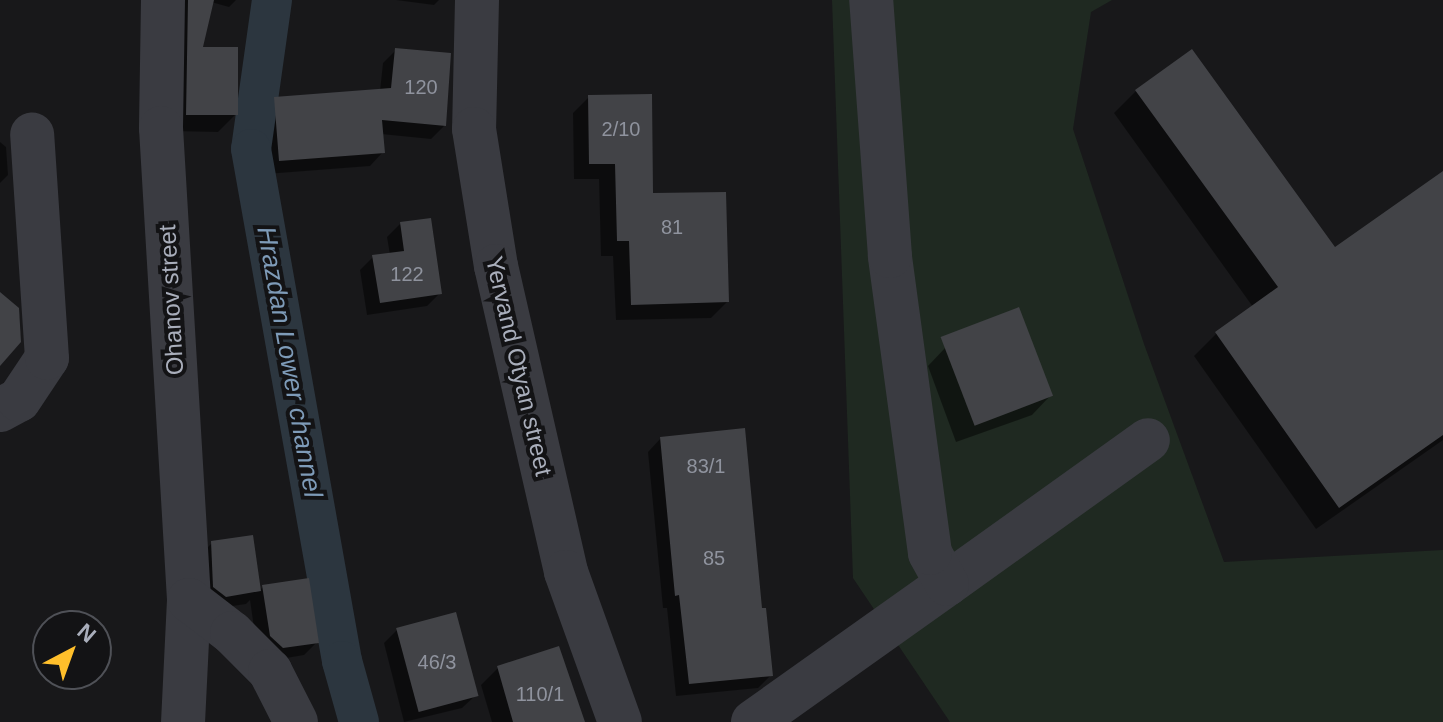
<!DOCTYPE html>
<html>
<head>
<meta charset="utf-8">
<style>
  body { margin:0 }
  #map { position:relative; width:1443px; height:722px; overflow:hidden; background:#18181a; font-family:Arial,sans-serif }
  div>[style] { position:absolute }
  .green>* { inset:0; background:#1f2921 }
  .shadow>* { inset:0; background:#0007 }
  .canal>* { height:40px; margin:-20px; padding:0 20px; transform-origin:20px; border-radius:20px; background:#2c363f }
  .building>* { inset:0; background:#424347; transform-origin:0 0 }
  .minor>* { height:44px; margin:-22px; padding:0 22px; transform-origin:22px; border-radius:22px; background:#3a3b41 }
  span { translate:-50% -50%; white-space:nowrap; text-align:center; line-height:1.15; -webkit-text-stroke:8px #131315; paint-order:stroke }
  .number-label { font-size:20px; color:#8f939e }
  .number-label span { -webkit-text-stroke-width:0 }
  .street-label { font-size:24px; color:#a9aebb }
  .water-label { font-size:26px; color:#7e9bb8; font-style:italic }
  .north { position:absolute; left:32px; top:610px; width:80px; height:80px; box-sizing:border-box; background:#131315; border:2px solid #4f5157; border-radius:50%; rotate:41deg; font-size:22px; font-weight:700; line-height:32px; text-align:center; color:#a9aebb }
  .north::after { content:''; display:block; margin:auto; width:28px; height:36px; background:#ffbf2b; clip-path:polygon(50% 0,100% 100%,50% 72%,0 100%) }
</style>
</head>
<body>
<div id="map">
  <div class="green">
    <i style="clip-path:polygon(832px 0,1112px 0,1091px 12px,1073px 129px,1144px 344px,1224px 562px,1443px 550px,1443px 722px,950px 722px,853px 578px)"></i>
  </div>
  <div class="shadow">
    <i style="clip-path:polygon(169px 0,236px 0,229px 7px,211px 2px,201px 49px,236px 114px,218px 132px,170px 131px)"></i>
    <i style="clip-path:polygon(396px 0,439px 0,434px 5px)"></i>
    <i style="clip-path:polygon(396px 50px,444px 126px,431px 139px,381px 134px,383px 152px,370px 166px,266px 174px,262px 113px,275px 99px,380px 91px,383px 63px)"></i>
    <i style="clip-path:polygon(1136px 91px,1334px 250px,1443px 173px,1443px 440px,1316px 529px,1194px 356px,1216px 334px,1253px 307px,1114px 113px)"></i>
    <i style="clip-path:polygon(589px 97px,651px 195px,727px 302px,711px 318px,616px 320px,613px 256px,601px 256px,599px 179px,574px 179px,573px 113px)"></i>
    <i style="clip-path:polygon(0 142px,6px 147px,8px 175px,0 183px)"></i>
    <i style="clip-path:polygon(400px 224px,440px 293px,427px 306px,367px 315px,360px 270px,373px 257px,390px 255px,387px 237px)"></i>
    <i style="clip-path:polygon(946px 347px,1050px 396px,1032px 415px,956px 442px,928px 366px)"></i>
    <i style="clip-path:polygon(661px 438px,760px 610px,771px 675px,758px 688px,676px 696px,667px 608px,663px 608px,648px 452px)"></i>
    <i style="clip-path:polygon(212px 543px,259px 591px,263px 587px,317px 642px,304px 655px,269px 661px,257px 649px,250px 600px,246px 604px,212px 609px,198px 557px)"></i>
    <i style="clip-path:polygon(397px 630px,476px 695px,462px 708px,404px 722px,384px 643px)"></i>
    <i style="clip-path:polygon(498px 668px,583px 722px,492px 722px,481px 685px)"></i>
  </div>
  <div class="canal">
    <i style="left:272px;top:0;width:150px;rotate:98deg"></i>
    <i style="left:251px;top:149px;width:520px;rotate:79.92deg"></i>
    <i style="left:342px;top:661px;width:63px;rotate:74.4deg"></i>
  </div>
  <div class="building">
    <i style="clip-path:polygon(188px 0,214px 0,203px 47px,238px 47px,238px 115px,186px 115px)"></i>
    <i style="clip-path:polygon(395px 48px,451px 53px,446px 126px,382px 120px,385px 153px,279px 161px,274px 97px,391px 88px)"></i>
    <i style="clip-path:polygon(1192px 49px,1335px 247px,1443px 171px,1443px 435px,1339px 508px,1215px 332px,1278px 287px,1135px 90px)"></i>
    <i style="clip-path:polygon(652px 94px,653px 193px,726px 192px,729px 302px,631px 305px,629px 241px,617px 241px,615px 164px,589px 164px,588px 95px)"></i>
    <i style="clip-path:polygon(431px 218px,442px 294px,380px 303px,372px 255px,404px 251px,400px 222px)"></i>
    <i style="clip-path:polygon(0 292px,19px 308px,21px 342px,0 366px)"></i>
    <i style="left:1019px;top:307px;width:95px;height:84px;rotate:69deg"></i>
    <i style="clip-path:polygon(745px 428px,762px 608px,766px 608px,773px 676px,689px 684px,679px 595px,675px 596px,660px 437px)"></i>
    <i style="clip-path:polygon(253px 535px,261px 591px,226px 597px,213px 587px,211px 541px)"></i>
    <i style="clip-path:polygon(309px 578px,319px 643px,283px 648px,270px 636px,262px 585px)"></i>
    <i style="left:456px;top:612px;width:87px;height:62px;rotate:75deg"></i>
    <i style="clip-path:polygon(559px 646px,585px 722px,513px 722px,497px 666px)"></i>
  </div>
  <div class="minor">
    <i style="left:163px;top:0;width:128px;rotate:90.9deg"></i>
    <i style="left:161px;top:128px;width:473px;rotate:86.6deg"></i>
    <i style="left:189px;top:600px;width:122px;rotate:92.8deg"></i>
    <i style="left:477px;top:0;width:129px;rotate:91.3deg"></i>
    <i style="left:474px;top:129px;width:139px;rotate:80.9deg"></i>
    <i style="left:496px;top:266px;width:314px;rotate:77.1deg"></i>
    <i style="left:566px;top:572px;width:159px;rotate:70.2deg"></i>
    <i style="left:0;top:410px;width:21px;rotate:-28deg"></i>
    <i style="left:19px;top:400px;width:50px;rotate:-56.3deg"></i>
    <i style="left:47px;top:358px;width:224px;rotate:-93.8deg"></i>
    <i style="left:947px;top:584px;width:247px;rotate:-35.6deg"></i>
    <i style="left:189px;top:600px;width:54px;rotate:37.5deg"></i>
    <i style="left:232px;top:633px;width:54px;rotate:45deg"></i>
    <i style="left:270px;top:671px;width:57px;rotate:63deg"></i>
    <i style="left:753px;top:722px;width:238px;rotate:-35.4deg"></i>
    <i style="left:947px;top:584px;width:35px;rotate:-119deg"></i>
    <i style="left:930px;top:553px;width:300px;rotate:-97.7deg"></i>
    <i style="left:890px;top:256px;width:257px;rotate:-94.2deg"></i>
  </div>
  <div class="number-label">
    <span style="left:421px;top:87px">120</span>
    <span style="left:621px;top:129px">2/10</span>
    <span style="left:672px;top:227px">81</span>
    <span style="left:407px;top:274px">122</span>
    <span style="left:706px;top:466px">83/1</span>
    <span style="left:714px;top:558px">85</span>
    <span style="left:437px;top:662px">46/3</span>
    <span style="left:540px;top:694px">110/1</span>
  </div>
  <div class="street-label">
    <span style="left:171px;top:300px;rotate:-93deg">Ohanov street</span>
    <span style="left:519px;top:366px;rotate:77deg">Yervand Otyan street</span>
  </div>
  <div class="water-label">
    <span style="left:289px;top:362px;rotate:80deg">Hrazdan Lower channel</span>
  </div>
  <div class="north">N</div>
</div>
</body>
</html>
